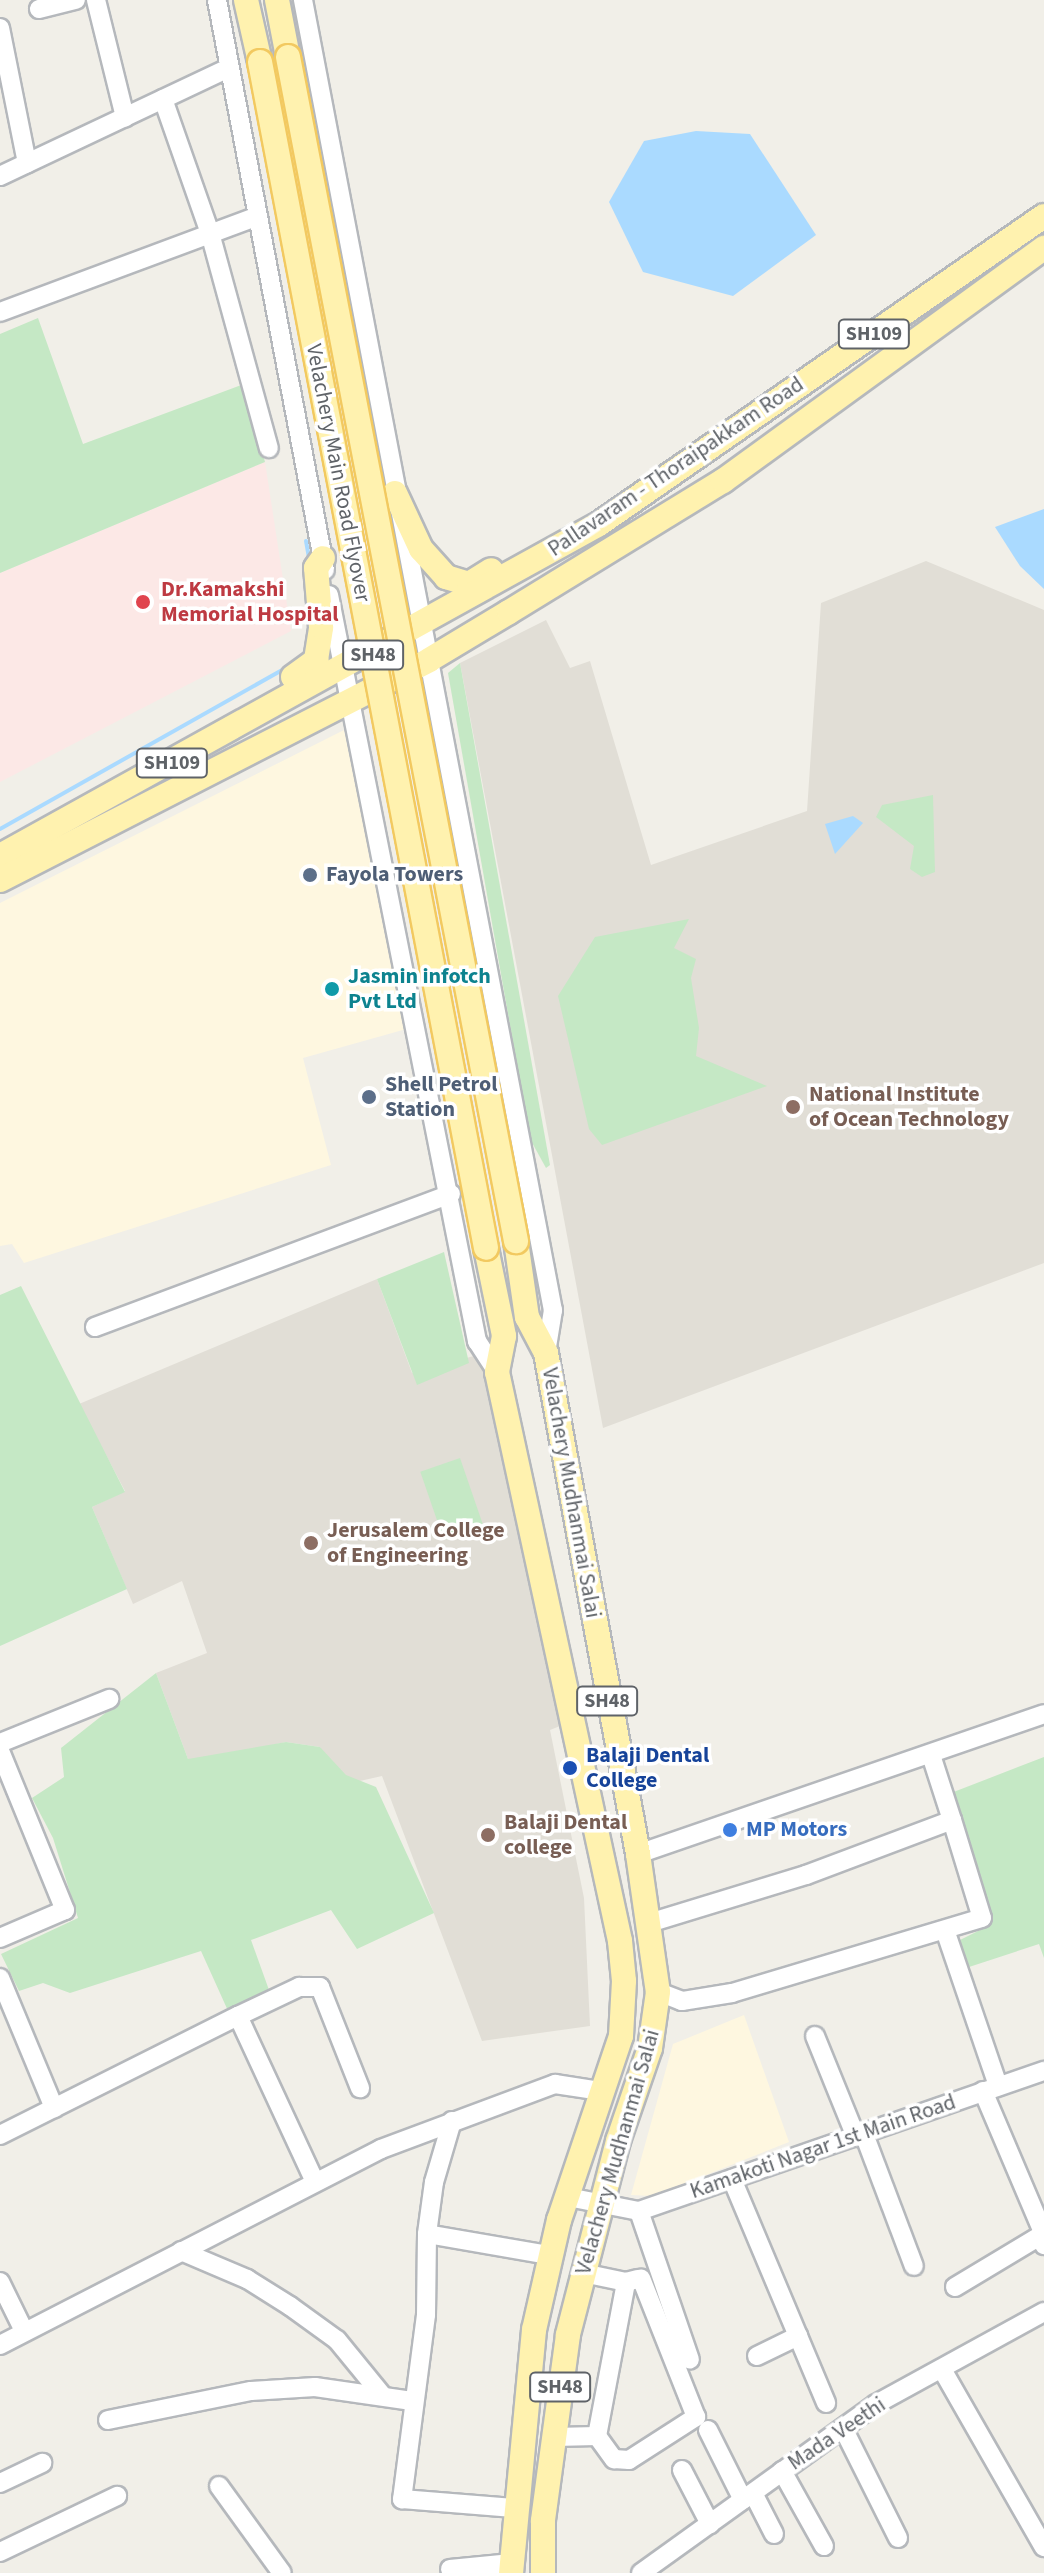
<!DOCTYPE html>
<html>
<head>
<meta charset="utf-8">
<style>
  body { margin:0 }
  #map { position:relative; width:1044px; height:2573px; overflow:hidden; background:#f1efe8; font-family:"Source Sans 3",sans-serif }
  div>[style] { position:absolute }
  .commercial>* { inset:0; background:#fef7e0 }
  .education>* { inset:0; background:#e1ded6 }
  .medical>* { inset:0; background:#fce8e6 }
  .green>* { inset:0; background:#c5e8c5; transform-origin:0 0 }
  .water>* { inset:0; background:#aadaff }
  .stream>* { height:4px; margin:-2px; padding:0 2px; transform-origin:2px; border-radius:2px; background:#aadaff }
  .roads { filter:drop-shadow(2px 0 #b5b8bc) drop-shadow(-2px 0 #b5b8bc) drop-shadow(0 2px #b5b8bc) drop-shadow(0 -2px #b5b8bc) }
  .minor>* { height:18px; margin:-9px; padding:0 9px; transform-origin:9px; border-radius:9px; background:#fff }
  .major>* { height:24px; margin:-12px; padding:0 12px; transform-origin:12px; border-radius:12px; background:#fff2af }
  .bridges { filter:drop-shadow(2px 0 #f2c960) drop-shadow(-2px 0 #f2c960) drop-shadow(0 2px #f2c960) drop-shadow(0 -2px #f2c960) }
  .major-bridge>* { height:24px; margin:-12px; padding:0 12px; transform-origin:12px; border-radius:12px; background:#fff2af }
  .dots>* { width:22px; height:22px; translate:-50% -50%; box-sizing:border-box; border:4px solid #fff; border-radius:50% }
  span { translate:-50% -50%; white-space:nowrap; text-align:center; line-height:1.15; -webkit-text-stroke:7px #fff; paint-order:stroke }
  .shield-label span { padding:2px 6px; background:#fff; border:2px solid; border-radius:6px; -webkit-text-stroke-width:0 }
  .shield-label { font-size:20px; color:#5f6368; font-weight:700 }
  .street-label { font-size:22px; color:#5f6368 }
  .health-label { font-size:22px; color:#be3a42; font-weight:700 }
  .left { translate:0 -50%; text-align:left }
  .service-label { font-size:22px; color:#4e5e75; font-weight:700 }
  .culture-label { font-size:22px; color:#0d838f; font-weight:700 }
  .education-label { font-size:22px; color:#785e54; font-weight:700 }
  .transit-label { font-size:22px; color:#164399; font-weight:700 }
  .shop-label { font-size:22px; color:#366cbe; font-weight:700 }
</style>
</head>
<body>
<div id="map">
  <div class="commercial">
    <i style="clip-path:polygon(344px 730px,410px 1028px,303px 1058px,331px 1165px,24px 1263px,12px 1244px,0 1246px,0 903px)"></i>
    <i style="clip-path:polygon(744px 2015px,789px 2142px,653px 2196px,631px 2195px,673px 2044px)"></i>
  </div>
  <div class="education">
    <i style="clip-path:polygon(926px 561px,1044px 610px,1044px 1263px,603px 1428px,460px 663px,546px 620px,570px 668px,590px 661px,651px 865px,807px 811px,821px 603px)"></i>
    <i style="clip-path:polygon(377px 1279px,412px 1373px,481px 1354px,560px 1726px,550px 1730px,584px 1898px,590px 2026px,482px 2041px,382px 1776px,342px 1785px,320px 1747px,286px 1742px,194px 1762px,188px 1759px,156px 1673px,207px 1653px,182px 1581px,133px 1604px,92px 1507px,125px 1491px,79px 1404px)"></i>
  </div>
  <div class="medical">
    <i style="clip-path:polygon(265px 462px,291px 631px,0 782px,0 573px)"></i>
  </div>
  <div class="green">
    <i style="clip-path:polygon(38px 318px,83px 444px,244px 384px,265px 462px,0 573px,0 334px)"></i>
    <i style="clip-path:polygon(460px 663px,550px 1165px,546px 1168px,530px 1139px,448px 673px)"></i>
    <i style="clip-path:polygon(933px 795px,935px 872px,922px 877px,910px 869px,914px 846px,876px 817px,882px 805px)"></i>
    <i style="clip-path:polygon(689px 919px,674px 948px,696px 959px,691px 978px,699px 1028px,696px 1056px,767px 1086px,602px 1145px,589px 1129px,558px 996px,595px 937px)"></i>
    <i style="clip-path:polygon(444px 1252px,469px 1363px,417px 1385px,377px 1279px)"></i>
    <i style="clip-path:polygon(21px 1286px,125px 1492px,92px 1507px,127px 1589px,0 1646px,0 1295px)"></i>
    <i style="left:460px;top:1458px;width:72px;height:42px;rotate:71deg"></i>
    <i style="clip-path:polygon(156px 1673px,188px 1759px,286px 1742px,320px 1747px,346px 1775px,376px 1787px,434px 1913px,357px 1949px,331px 1910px,251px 1940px,269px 1990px,229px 2013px,201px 1951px,70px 1993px,43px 1983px,19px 1991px,1px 1954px,78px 1918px,53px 1838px,32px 1798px,64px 1777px,61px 1748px)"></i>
    <i style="clip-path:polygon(1044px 1757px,1044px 1958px,1039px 1944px,966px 1968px,960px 1940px,988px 1926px,951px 1793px)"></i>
  </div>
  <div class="water">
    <i style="clip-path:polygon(696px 131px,750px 134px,816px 235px,733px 296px,643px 272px,609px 202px,644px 141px)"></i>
    <i style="clip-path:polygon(1044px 509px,1044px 589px,1020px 566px,995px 527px)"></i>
    <i style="clip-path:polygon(853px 816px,863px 823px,835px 854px,825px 824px)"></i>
  </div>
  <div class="stream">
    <i style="left:306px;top:541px;width:22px;rotate:80deg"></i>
    <i style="left:0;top:829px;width:330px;rotate:-29.4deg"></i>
  </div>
  <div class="roads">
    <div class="minor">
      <i style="left:96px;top:0;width:121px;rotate:76.1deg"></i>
      <i style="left:217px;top:0;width:580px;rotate:79.27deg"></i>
      <i style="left:303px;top:0;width:1334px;rotate:79.2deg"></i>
      <i style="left:553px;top:1310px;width:44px;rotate:99.2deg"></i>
      <i style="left:39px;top:9px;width:38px;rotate:-14deg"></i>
      <i style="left:0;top:28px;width:138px;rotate:78.7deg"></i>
      <i style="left:163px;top:99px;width:142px;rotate:70.7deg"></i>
      <i style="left:210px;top:233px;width:223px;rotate:74.7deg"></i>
      <i style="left:0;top:176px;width:252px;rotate:-25.3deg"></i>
      <i style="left:0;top:312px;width:275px;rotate:-20.4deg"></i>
      <i style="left:329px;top:595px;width:761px;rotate:78.78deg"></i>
      <i style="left:477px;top:1341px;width:37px;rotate:57deg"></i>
      <i style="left:95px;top:1327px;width:380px;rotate:-20.5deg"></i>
      <i style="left:0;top:1743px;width:118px;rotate:-22deg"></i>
      <i style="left:0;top:1751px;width:172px;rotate:67.8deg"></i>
      <i style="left:65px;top:1910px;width:71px;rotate:156.7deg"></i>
      <i style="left:931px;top:1755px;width:68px;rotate:72.1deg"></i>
      <i style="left:638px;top:1854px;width:429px;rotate:-19deg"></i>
      <i style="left:649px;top:1923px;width:164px;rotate:-17deg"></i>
      <i style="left:806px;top:1875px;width:156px;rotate:-20.6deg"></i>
      <i style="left:952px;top:1820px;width:102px;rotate:73deg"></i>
      <i style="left:982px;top:1918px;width:261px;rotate:163.3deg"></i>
      <i style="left:732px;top:1993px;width:51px;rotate:170.9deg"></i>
      <i style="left:682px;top:2001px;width:26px;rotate:-159deg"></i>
      <i style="left:945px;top:1930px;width:165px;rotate:71.2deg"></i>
      <i style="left:0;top:1978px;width:141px;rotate:67.4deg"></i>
      <i style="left:238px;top:2016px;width:68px;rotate:-25.4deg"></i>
      <i style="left:299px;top:1987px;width:21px"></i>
      <i style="left:320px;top:1987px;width:109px;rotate:68.4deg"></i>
      <i style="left:815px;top:2036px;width:109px;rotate:67.9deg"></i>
      <i style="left:983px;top:2091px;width:156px;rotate:67deg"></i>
      <i style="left:452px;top:2121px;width:64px;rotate:106.4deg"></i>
      <i style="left:434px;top:2182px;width:52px;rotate:97.7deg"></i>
      <i style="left:427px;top:2234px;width:124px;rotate:9.8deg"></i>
      <i style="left:864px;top:2134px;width:141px;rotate:69.3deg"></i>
      <i style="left:0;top:2135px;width:266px;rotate:-26.6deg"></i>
      <i style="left:238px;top:2016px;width:183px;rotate:65.1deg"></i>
      <i style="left:732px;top:2179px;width:243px;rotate:67.2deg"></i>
      <i style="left:568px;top:2197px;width:72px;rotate:11.2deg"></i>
      <i style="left:639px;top:2211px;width:429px;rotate:-19.1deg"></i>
      <i style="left:639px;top:2211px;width:157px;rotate:71.1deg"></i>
      <i style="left:427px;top:2234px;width:81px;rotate:90.7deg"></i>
      <i style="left:426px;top:2315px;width:186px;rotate:97.4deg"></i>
      <i style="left:402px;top:2499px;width:112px;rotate:4.6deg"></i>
      <i style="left:181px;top:2251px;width:72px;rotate:23deg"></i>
      <i style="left:247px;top:2279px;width:51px;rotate:32.1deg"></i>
      <i style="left:290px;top:2306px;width:58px;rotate:35.9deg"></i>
      <i style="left:337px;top:2340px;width:71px;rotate:50.7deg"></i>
      <i style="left:583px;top:2273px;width:44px;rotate:11.8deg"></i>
      <i style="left:626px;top:2282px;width:12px;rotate:-14deg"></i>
      <i style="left:0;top:2282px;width:55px;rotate:63.9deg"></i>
      <i style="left:955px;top:2287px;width:99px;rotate:-31deg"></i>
      <i style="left:1040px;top:2236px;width:10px;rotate:66deg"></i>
      <i style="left:0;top:2345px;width:428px;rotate:-27.2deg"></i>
      <i style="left:381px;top:2149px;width:186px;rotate:-20.5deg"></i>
      <i style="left:555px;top:2084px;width:47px;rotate:8.7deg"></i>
      <i style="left:757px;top:2356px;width:46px;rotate:-26deg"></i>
      <i style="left:943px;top:2371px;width:203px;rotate:60.2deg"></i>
      <i style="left:108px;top:2420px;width:146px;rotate:-11.5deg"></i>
      <i style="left:251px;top:2391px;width:64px;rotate:-3.6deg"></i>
      <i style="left:315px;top:2387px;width:98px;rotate:8.2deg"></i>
      <i style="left:843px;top:2428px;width:123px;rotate:63.4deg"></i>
      <i style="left:708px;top:2430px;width:78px;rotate:63.4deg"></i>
      <i style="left:597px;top:2436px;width:29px;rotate:54deg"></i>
      <i style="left:614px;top:2459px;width:15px;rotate:4deg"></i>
      <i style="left:629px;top:2460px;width:80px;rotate:-32.7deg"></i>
      <i style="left:696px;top:2417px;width:149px;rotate:-111.6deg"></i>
      <i style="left:554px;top:2437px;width:43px;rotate:-1.3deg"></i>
      <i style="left:597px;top:2436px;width:157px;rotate:-79.3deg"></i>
      <i style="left:682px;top:2470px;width:61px;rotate:62.6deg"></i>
      <i style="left:782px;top:2471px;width:86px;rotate:60.8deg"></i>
      <i style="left:0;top:2483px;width:47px;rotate:-25.5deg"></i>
      <i style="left:219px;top:2486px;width:107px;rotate:54.1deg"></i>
      <i style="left:753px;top:2493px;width:46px;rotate:62.9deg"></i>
      <i style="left:0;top:2552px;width:130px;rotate:-25.6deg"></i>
      <i style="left:450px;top:2569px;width:62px;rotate:-5.5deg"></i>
      <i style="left:641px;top:2573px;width:289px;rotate:-35.7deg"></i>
      <i style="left:876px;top:2404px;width:192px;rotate:-28.7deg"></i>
    </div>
    <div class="major">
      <i style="left:246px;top:0;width:64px;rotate:77.3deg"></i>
      <i style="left:277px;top:0;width:58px;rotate:79.1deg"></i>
      <i style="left:395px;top:493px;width:62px;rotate:65.1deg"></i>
      <i style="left:421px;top:549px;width:38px;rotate:48deg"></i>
      <i style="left:446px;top:577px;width:24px;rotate:17deg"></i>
      <i style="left:469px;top:584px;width:26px;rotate:-32deg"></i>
      <i style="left:293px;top:677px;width:29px;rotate:-36deg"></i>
      <i style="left:316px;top:660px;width:33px;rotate:-81deg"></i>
      <i style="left:321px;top:627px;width:59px;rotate:-94.8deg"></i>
      <i style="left:316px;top:568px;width:12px;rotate:-55deg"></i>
      <i style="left:0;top:856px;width:685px;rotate:-29deg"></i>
      <i style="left:599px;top:524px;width:541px;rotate:-34.69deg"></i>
      <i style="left:0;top:880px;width:482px;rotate:-27.1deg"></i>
      <i style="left:429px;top:660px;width:93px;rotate:-31deg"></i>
      <i style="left:509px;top:612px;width:251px;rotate:-31.5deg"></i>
      <i style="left:723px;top:481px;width:397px;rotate:-36deg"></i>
      <i style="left:516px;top:1241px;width:77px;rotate:81.8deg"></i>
      <i style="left:527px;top:1317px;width:41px;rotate:62.2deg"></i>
      <i style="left:546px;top:1353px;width:509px;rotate:79.59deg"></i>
      <i style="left:638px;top:1854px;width:139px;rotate:81.8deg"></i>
      <i style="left:658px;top:1992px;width:57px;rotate:98.1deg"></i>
      <i style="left:650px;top:2048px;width:98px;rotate:109deg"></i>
      <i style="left:618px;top:2141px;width:200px;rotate:104.5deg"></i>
      <i style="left:568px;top:2335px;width:188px;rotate:97.7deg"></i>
      <i style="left:543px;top:2521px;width:52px;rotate:90deg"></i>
      <i style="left:486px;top:1248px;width:90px;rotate:78.4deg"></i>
      <i style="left:504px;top:1336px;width:37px;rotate:101deg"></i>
      <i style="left:497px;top:1372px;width:582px;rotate:77.8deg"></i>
      <i style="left:620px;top:1941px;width:40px;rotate:84.3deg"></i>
      <i style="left:624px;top:1981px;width:55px;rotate:93.1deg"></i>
      <i style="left:621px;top:2036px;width:194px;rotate:108.6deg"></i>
      <i style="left:559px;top:2220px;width:113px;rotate:102.8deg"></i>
      <i style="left:534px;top:2330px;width:244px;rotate:95.4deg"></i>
    </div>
  </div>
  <div class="bridges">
    <div class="major-bridge">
      <i style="left:288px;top:57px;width:1206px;rotate:79.1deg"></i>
      <i style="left:260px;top:62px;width:1207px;rotate:79.21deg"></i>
    </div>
  </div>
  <div class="dots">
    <i style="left:143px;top:602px;background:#e0444e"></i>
    <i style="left:310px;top:875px;background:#5c6f8a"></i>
    <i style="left:332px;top:989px;background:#0f9aa8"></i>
    <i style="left:369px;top:1097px;background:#5c6f8a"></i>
    <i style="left:793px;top:1107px;background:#8d6e63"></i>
    <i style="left:311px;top:1543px;background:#8d6e63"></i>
    <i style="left:570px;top:1768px;background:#1a4fb4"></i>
    <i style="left:730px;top:1830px;background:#3f7fe0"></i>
    <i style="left:488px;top:1835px;background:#8d6e63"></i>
  </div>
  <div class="shield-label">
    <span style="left:874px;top:334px">SH109</span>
    <span style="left:373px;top:655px">SH48</span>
    <span style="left:172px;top:763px">SH109</span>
    <span style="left:607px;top:1701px">SH48</span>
    <span style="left:560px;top:2387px">SH48</span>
  </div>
  <div class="street-label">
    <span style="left:676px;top:467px;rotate:-34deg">Pallavaram - Thoraipakkam Road</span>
    <span style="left:338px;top:473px;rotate:79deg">Velachery Main Road Flyover</span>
    <span style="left:571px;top:1493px;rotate:80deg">Velachery Mudhanmai Salai</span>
    <span style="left:823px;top:2147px;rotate:-19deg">Kamakoti Nagar 1st Main Road</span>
    <span style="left:618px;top:2152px;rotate:-74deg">Velachery Mudhanmai Salai</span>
    <span style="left:837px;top:2434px;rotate:-34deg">Mada Veethi</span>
  </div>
  <div class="health-label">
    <span class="left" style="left:161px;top:602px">Dr.Kamakshi<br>Memorial Hospital</span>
  </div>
  <div class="service-label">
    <span class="left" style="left:326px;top:875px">Fayola Towers</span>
    <span class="left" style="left:385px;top:1097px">Shell Petrol<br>Station</span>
  </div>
  <div class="culture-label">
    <span class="left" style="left:348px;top:989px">Jasmin infotch<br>Pvt Ltd</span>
  </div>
  <div class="education-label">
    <span class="left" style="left:809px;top:1107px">National Institute<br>of Ocean Technology</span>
    <span class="left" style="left:327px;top:1543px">Jerusalem College<br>of Engineering</span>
    <span class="left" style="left:504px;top:1835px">Balaji Dental<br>college</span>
  </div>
  <div class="transit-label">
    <span class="left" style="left:586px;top:1768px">Balaji Dental<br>College</span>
  </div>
  <div class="shop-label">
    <span class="left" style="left:746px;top:1830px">MP Motors</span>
  </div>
</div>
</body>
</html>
